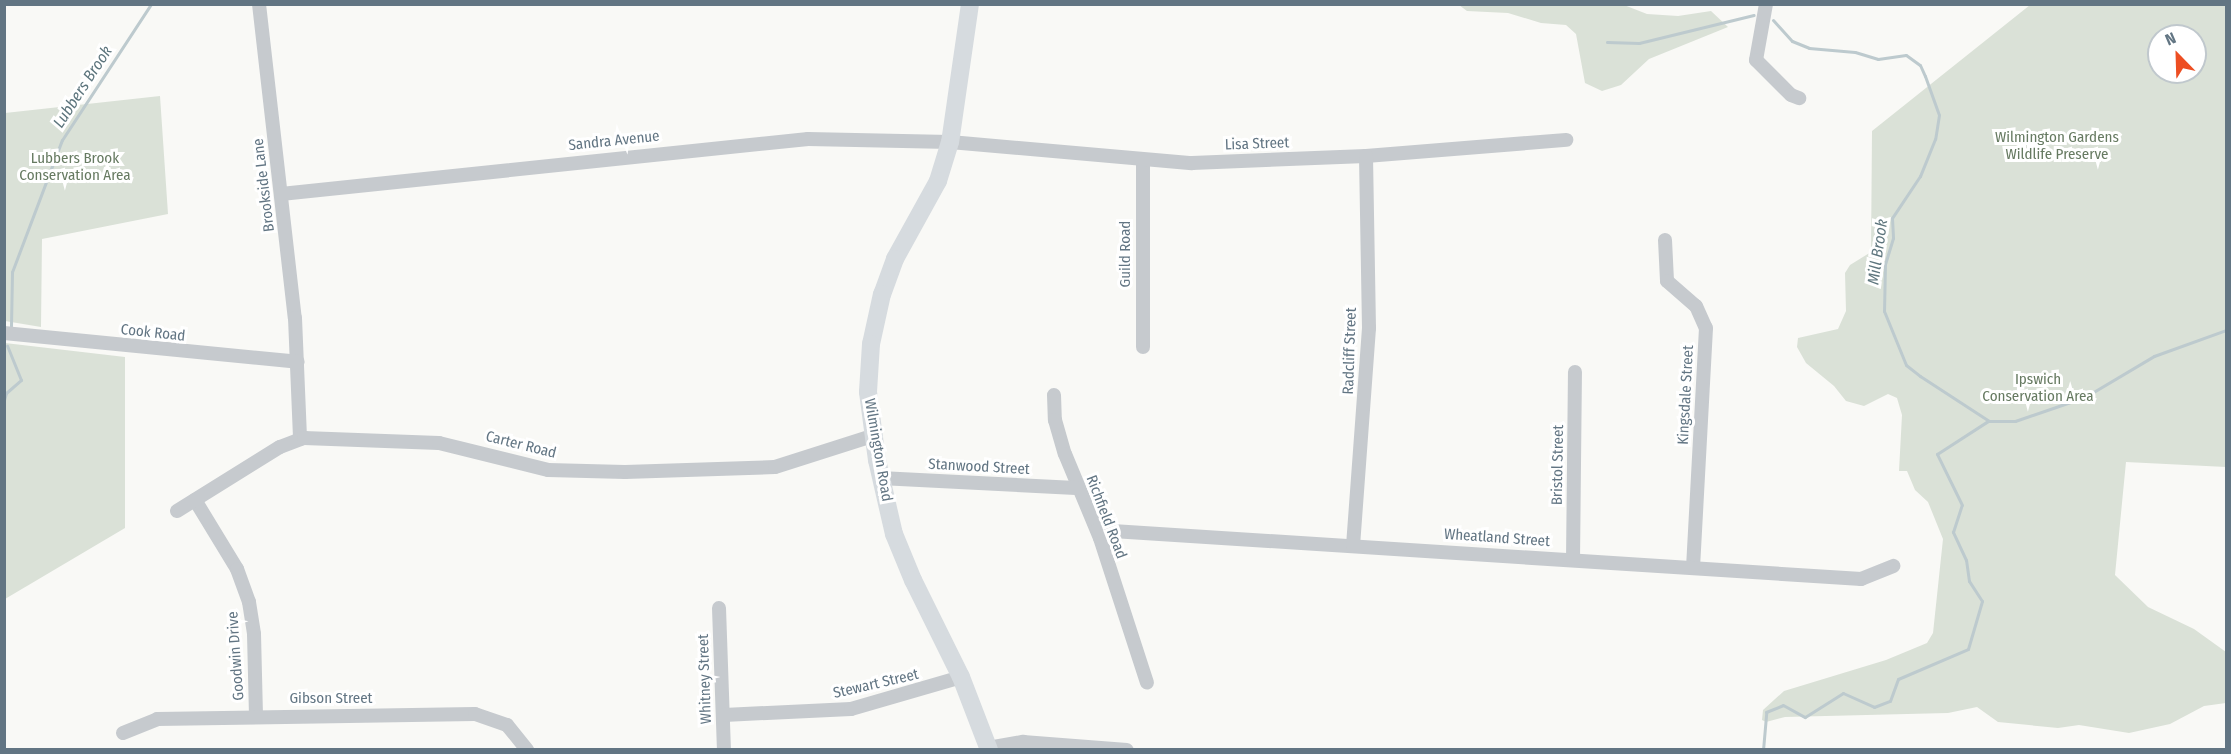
<!DOCTYPE html>
<html>
<head>
<meta charset="utf-8">
<style>
  body { margin:0 }
  #map { position:relative; width:2231px; height:754px; overflow:hidden; background:#f9f9f6; font-family:"Fira Sans Condensed",sans-serif }
  div>[style] { position:absolute }
  .green>* { inset:0; background:#dae1d7 }
  .stream>* { height:3px; margin:-1.5px; padding:0 1.5px; transform-origin:1.5px; border-radius:1.5px; background:#bdcace }
  .minor>* { height:14px; margin:-7px; padding:0 7px; transform-origin:7px; border-radius:7px; background:#c6cace }
  .secondary>* { height:18px; margin:-9px; padding:0 9px; transform-origin:9px; border-radius:9px; background:#d6dbdf }
  span { translate:-50% -50%; white-space:nowrap; text-align:center; line-height:1.15; -webkit-text-stroke:6px #fff; paint-order:stroke }
  .park-label { font-size:15px; color:#667a61 }
  .street-label { font-size:15px; color:#627583 }
  .water-label { font-size:16px; color:#5d757d; font-style:italic }
  .frame { position:absolute; inset:0; border:6px solid #627583; pointer-events:none }
  .north { position:absolute; left:2147px; top:24px; width:60px; height:60px; box-sizing:border-box; background:#fff; border:2px solid #c0c8cd; border-radius:50%; rotate:337deg; font-size:16px; font-weight:700; line-height:24px; text-align:center; color:#627583 }
  .north::after { content:''; display:block; margin:auto; width:21px; height:27px; background:#ed4e22; clip-path:polygon(50% 0,100% 100%,50% 72%,0 100%) }
</style>
</head>
<body>
<div id="map">
  <div class="green">
    <i style="clip-path:polygon(1624px 5px,1647px 14px,1678px 16px,1711px 11px,1728px 27px,1649px 59px,1621px 85px,1602px 91px,1585px 83px,1576px 34px,1566px 25px,1541px 23px,1508px 13px,1467px 11px,1459px 5px)"></i>
    <i style="clip-path:polygon(evenodd,2030px 5px,2226px 5px,2226px 467px,2126px 462px,2115px 575px,2148px 607px,2194px 629px,2226px 652px,2226px 703px,2204px 706px,2170px 724px,2129px 733px,2079px 725px,2058px 728px,1998px 722px,1977px 707px,1948px 713px,1785px 717px,1766px 722px,1762px 720px,1763px 710px,1784px 691px,1886px 660px,1927px 643px,1933px 633px,1943px 539px,1928px 502px,1915px 490px,1907px 471px,1899px 471px,1902px 415px,1897px 398px,1888px 394px,1864px 406px,1846px 401px,1834px 386px,1806px 363px,1797px 347px,1798px 338px,1838px 329px,1846px 311px,1845px 273px,1850px 265px,1871px 252px,1872px 131px,2030px 5px,2159px 36px,2195px 36px,2195px 72px,2159px 72px,2159px 36px)"></i>
    <i style="clip-path:polygon(160px 96px,168px 214px,42px 239px,41px 327px,5px 321px,5px 113px)"></i>
    <i style="clip-path:polygon(5px 343px,125px 357px,125px 528px,5px 599px)"></i>
  </div>
  <div class="stream">
    <i style="left:1773px;top:20px;width:28px;rotate:48deg"></i>
    <i style="left:1792px;top:41px;width:18px;rotate:22deg"></i>
    <i style="left:1809px;top:48px;width:46px;rotate:5deg"></i>
    <i style="left:1855px;top:52px;width:24px;rotate:17deg"></i>
    <i style="left:1878px;top:59px;width:28px;rotate:-8deg"></i>
    <i style="left:1906px;top:55px;width:17px;rotate:36deg"></i>
    <i style="left:1920px;top:65px;width:12px;rotate:66deg"></i>
    <i style="left:1925px;top:76px;width:41px;rotate:70.3deg"></i>
    <i style="left:1939px;top:115px;width:24px;rotate:99deg"></i>
    <i style="left:1935px;top:139px;width:40px;rotate:112deg"></i>
    <i style="left:1920px;top:176px;width:50px;rotate:123.7deg"></i>
    <i style="left:1892px;top:218px;width:20px;rotate:87deg"></i>
    <i style="left:1893px;top:238px;width:27px;rotate:107deg"></i>
    <i style="left:1885px;top:264px;width:47px;rotate:91.2deg"></i>
    <i style="left:1884px;top:311px;width:58px;rotate:67.8deg"></i>
    <i style="left:1906px;top:365px;width:18px;rotate:38deg"></i>
    <i style="left:1920px;top:376px;width:82px;rotate:33.1deg"></i>
    <i style="left:1989px;top:421px;width:26px"></i>
    <i style="left:2015px;top:421px;width:74px;rotate:-18.9deg"></i>
    <i style="left:2085px;top:397px;width:80px;rotate:-30.7deg"></i>
    <i style="left:2154px;top:356px;width:77px;rotate:-19.9deg"></i>
    <i style="left:1607px;top:42px;width:32px;rotate:2deg"></i>
    <i style="left:1639px;top:43px;width:118px;rotate:-13.7deg"></i>
    <i style="left:11px;top:326px;width:54px;rotate:-88.9deg"></i>
    <i style="left:12px;top:272px;width:141px;rotate:-69.3deg"></i>
    <i style="left:62px;top:140px;width:163px;rotate:-56.8deg"></i>
    <i style="left:4px;top:400px;width:7px;rotate:-74deg"></i>
    <i style="left:6px;top:393px;width:20px;rotate:-41deg"></i>
    <i style="left:21px;top:380px;width:37px;rotate:-112deg"></i>
    <i style="left:4px;top:494px;width:17px;rotate:90deg"></i>
    <i style="left:1763px;top:750px;width:38px;rotate:-85deg"></i>
    <i style="left:1766px;top:712px;width:18px;rotate:-22deg"></i>
    <i style="left:1783px;top:705px;width:25px;rotate:29deg"></i>
    <i style="left:1805px;top:717px;width:45px;rotate:-32.3deg"></i>
    <i style="left:1843px;top:693px;width:34px;rotate:24deg"></i>
    <i style="left:1874px;top:707px;width:17px;rotate:-21deg"></i>
    <i style="left:1890px;top:701px;width:23px;rotate:-70deg"></i>
    <i style="left:1898px;top:679px;width:76px;rotate:-23.2deg"></i>
    <i style="left:1968px;top:649px;width:50px;rotate:-73.7deg"></i>
    <i style="left:1982px;top:601px;width:24px;rotate:-123deg"></i>
    <i style="left:1969px;top:581px;width:21px;rotate:-98deg"></i>
    <i style="left:1966px;top:560px;width:31px;rotate:-115deg"></i>
    <i style="left:1953px;top:532px;width:28px;rotate:-72deg"></i>
    <i style="left:1962px;top:505px;width:57px;rotate:-116.1deg"></i>
    <i style="left:1937px;top:454px;width:61px;rotate:-32.9deg"></i>
  </div>
  <div class="minor">
    <i style="left:259px;top:4px;width:316px;rotate:83.5deg"></i>
    <i style="left:295px;top:318px;width:121px;rotate:87.6deg"></i>
    <i style="left:1766px;top:4px;width:57px;rotate:100.1deg"></i>
    <i style="left:1756px;top:60px;width:49px;rotate:45deg"></i>
    <i style="left:1791px;top:95px;width:9px;rotate:21deg"></i>
    <i style="left:1143px;top:160px;width:187px;rotate:90deg"></i>
    <i style="left:281px;top:194px;width:530px;rotate:-5.96deg"></i>
    <i style="left:808px;top:139px;width:142px;rotate:1.2deg"></i>
    <i style="left:950px;top:142px;width:243px;rotate:5deg"></i>
    <i style="left:1192px;top:163px;width:174px;rotate:-2.3deg"></i>
    <i style="left:1366px;top:156px;width:201px;rotate:-4.6deg"></i>
    <i style="left:1665px;top:240px;width:41px;rotate:87.2deg"></i>
    <i style="left:1667px;top:281px;width:38px;rotate:41deg"></i>
    <i style="left:1696px;top:306px;width:24px;rotate:66deg"></i>
    <i style="left:1706px;top:328px;width:240px;rotate:93.1deg"></i>
    <i style="left:4px;top:333px;width:295px;rotate:5.6deg"></i>
    <i style="left:1054px;top:395px;width:25px;rotate:88deg"></i>
    <i style="left:1055px;top:420px;width:35px;rotate:74deg"></i>
    <i style="left:1065px;top:454px;width:91px;rotate:67.4deg"></i>
    <i style="left:1100px;top:538px;width:152px;rotate:72deg"></i>
    <i style="left:880px;top:478px;width:196px;rotate:2.9deg"></i>
    <i style="left:195px;top:500px;width:81px;rotate:58.7deg"></i>
    <i style="left:237px;top:569px;width:35px;rotate:70deg"></i>
    <i style="left:249px;top:602px;width:32px;rotate:81deg"></i>
    <i style="left:254px;top:634px;width:82px;rotate:88.6deg"></i>
    <i style="left:177px;top:511px;width:121px;rotate:-31.9deg"></i>
    <i style="left:280px;top:447px;width:26px;rotate:-21deg"></i>
    <i style="left:304px;top:438px;width:135px;rotate:2.1deg"></i>
    <i style="left:439px;top:443px;width:112px;rotate:13.9deg"></i>
    <i style="left:548px;top:470px;width:77px;rotate:1.5deg"></i>
    <i style="left:625px;top:472px;width:150px;rotate:-1.9deg"></i>
    <i style="left:775px;top:467px;width:102px;rotate:-17.7deg"></i>
    <i style="left:1097px;top:530px;width:766px;rotate:3.67deg"></i>
    <i style="left:1861px;top:579px;width:35px;rotate:-22deg"></i>
    <i style="left:1353px;top:546px;width:219px;rotate:-85.8deg"></i>
    <i style="left:1369px;top:328px;width:172px;rotate:-91deg"></i>
    <i style="left:1573px;top:560px;width:188px;rotate:-89.4deg"></i>
    <i style="left:719px;top:608px;width:142px;rotate:88deg"></i>
    <i style="left:724px;top:715px;width:127px;rotate:-2.7deg"></i>
    <i style="left:851px;top:709px;width:115px;rotate:-16.2deg"></i>
    <i style="left:123px;top:733px;width:37px;rotate:-22deg"></i>
    <i style="left:157px;top:719px;width:318px;rotate:-0.9deg"></i>
    <i style="left:475px;top:714px;width:34px;rotate:19deg"></i>
    <i style="left:507px;top:725px;width:32px;rotate:51deg"></i>
    <i style="left:988px;top:748px;width:36px;rotate:-10deg"></i>
    <i style="left:1023px;top:742px;width:104px;rotate:4.4deg"></i>
  </div>
  <div class="secondary">
    <i style="left:970px;top:4px;width:139px;rotate:98.2deg"></i>
    <i style="left:950px;top:142px;width:41px;rotate:107.1deg"></i>
    <i style="left:938px;top:181px;width:89px;rotate:118.9deg"></i>
    <i style="left:895px;top:259px;width:37px;rotate:110deg"></i>
    <i style="left:882px;top:294px;width:51px;rotate:102.4deg"></i>
    <i style="left:871px;top:344px;width:48px;rotate:93.6deg"></i>
    <i style="left:868px;top:392px;width:69px;rotate:82.5deg"></i>
    <i style="left:877px;top:460px;width:76px;rotate:77.1deg"></i>
    <i style="left:894px;top:534px;width:50px;rotate:67.6deg"></i>
    <i style="left:913px;top:580px;width:108px;rotate:63.7deg"></i>
    <i style="left:961px;top:677px;width:78px;rotate:69deg"></i>
  </div>
  <div class="park-label">
    <span style="left:2057px;top:146px">Wilmington Gardens<br>Wildlife Preserve</span>
    <span style="left:75px;top:167px">Lubbers Brook<br>Conservation Area</span>
    <span style="left:2038px;top:388px">Ipswich<br>Conservation Area</span>
  </div>
  <div class="street-label">
    <span style="left:614px;top:141px;rotate:-6deg">Sandra Avenue</span>
    <span style="left:1257px;top:144px;rotate:-2deg">Lisa Street</span>
    <span style="left:264px;top:185px;rotate:-97deg">Brookside Lane</span>
    <span style="left:1126px;top:254px;rotate:-90deg">Guild Road</span>
    <span style="left:153px;top:333px;rotate:6deg">Cook Road</span>
    <span style="left:1350px;top:351px;rotate:-88deg">Radcliff Street</span>
    <span style="left:1686px;top:395px;rotate:-87deg">Kingsdale Street</span>
    <span style="left:521px;top:445px;rotate:14deg">Carter Road</span>
    <span style="left:878px;top:450px;rotate:80deg">Wilmington Road</span>
    <span style="left:1558px;top:465px;rotate:-89deg">Bristol Street</span>
    <span style="left:979px;top:467px;rotate:3deg">Stanwood Street</span>
    <span style="left:1106px;top:517px;rotate:69deg">Richfield Road</span>
    <span style="left:1497px;top:538px;rotate:4deg">Wheatland Street</span>
    <span style="left:236px;top:656px;rotate:-94deg">Goodwin Drive</span>
    <span style="left:705px;top:679px;rotate:-92deg">Whitney Street</span>
    <span style="left:876px;top:684px;rotate:-13deg">Stewart Street</span>
    <span style="left:331px;top:699px">Gibson Street</span>
  </div>
  <div class="water-label">
    <span style="left:83px;top:87px;rotate:-57deg">Lubbers Brook</span>
    <span style="left:1878px;top:252px;rotate:-82deg">Mill Brook</span>
  </div>
  <div class="frame"></div>
  <div class="north">N</div>
</div>
</body>
</html>
